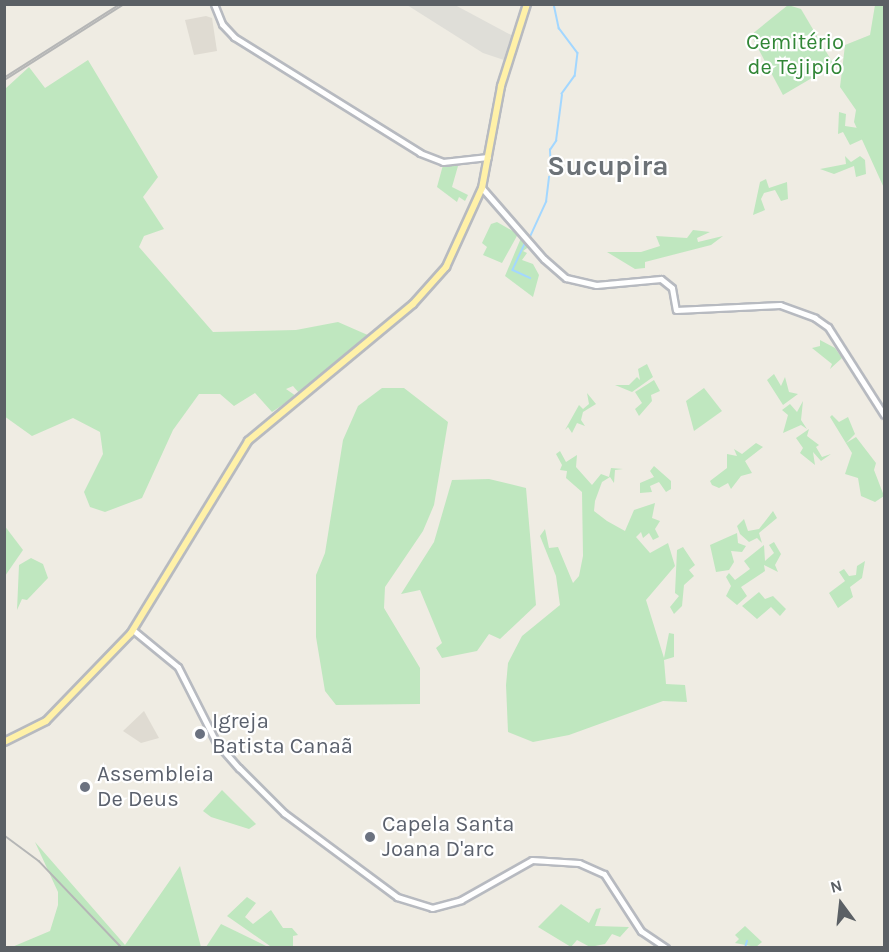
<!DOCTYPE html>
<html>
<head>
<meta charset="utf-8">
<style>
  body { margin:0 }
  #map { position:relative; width:889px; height:952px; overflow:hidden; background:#efece3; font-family:Karla,sans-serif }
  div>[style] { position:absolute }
  .industrial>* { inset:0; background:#dfded8 }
  .education>* { inset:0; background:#dfdbd2 }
  .green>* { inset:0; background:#bfe7bf }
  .stream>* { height:1.5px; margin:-0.75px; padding:0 0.75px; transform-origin:0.75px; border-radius:0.75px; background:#a3d7ff }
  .roads { filter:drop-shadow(2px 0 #b7bac0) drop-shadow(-2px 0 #b7bac0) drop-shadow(0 2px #b7bac0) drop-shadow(0 -2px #b7bac0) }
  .secondary>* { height:5px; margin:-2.5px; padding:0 2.5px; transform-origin:2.5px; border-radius:2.5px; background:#fff }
  .primary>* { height:6px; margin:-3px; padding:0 3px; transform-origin:3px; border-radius:3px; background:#fff1a8 }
  .tram>* { height:1.5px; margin:-0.75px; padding:0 0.75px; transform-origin:0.75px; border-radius:0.75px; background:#b5b6b6 }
  .rail>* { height:4px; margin-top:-2px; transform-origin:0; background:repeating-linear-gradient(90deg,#fff 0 4.5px,#b5b6b6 0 9px); box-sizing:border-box; border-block:2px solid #b5b6b6 }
  .dots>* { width:16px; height:16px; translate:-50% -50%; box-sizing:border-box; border:3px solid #fff; border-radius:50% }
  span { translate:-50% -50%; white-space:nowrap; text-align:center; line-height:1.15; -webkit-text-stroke:4.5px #fff; paint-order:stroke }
  .park-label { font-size:22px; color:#318636 }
  .worship-label { font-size:22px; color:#5b616d }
  .left { translate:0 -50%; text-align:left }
  .district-label { font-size:28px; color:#6c7277; font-weight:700 }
  .frame { position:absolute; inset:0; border:6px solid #5b6065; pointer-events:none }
  .north { position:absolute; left:811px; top:874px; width:60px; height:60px; -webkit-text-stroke:4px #fff; paint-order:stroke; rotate:345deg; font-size:16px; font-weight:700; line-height:24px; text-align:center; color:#5b6065 }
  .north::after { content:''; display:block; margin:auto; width:21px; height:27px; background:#5b6065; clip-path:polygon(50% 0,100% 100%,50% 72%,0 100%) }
</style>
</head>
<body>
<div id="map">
  <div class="industrial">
    <i style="clip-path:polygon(407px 5px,455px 5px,513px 36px,504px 60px,483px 53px)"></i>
  </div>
  <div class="education">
    <i style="clip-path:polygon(206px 16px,212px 18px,217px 51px,194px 55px,185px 20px)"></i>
    <i style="clip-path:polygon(144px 711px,159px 738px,141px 743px,123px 731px)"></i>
  </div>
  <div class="green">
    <i style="clip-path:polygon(788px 5px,801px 9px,834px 65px,783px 95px,751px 35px)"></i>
    <i style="clip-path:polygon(875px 5px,884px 5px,884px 188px,854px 122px,856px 110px,840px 87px,845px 45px,870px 35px)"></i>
    <i style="clip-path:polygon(88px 60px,158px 177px,143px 197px,164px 229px,144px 236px,139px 247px,213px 332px,296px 330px,338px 322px,370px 336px,299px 393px,293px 386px,286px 389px,296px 396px,272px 412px,255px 393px,234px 406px,220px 394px,199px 394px,173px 430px,142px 498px,105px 512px,90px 507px,84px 492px,103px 454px,100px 432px,73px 418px,32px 436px,4px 416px,5px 89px,29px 67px,45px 88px)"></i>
    <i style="clip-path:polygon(839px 112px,846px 114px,845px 126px,858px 128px,863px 139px,850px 145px,843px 132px,838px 134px)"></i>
    <i style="clip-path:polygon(845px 156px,851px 162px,860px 156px,865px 160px,866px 174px,856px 177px,854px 166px,834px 174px,820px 169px,846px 164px)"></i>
    <i style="clip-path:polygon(443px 165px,458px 166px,452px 187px,468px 195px,465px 201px,459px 197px,457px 202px,437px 187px)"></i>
    <i style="clip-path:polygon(766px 179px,769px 188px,787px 182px,788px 199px,781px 201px,775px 190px,764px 193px,761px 199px,765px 210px,753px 215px,760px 182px)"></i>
    <i style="clip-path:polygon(497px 222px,518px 234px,502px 263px,483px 255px,487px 247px,482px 243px,491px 224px)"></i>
    <i style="clip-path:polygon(693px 230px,710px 232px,697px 238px,698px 242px,723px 236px,711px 245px,645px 262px,645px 268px,635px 269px,607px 252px,641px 252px,660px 246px,656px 236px,687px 238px)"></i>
    <i style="clip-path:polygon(521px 238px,530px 246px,523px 251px,527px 253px,522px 260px,533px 264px,539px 275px,533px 297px,505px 276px)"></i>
    <i style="clip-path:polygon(820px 340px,835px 348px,842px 358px,830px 369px,832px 364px,812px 348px,820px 346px)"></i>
    <i style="clip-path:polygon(647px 364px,653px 377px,632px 392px,615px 385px,629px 385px,637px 377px,640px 380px,638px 369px)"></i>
    <i style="clip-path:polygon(774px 374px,781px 386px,785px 377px,789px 392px,798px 394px,783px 405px,767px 380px)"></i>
    <i style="clip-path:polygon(654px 380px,660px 391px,651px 395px,652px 401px,639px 416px,635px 409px,642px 403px,635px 392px)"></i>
    <i style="clip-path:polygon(382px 388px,404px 388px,448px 422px,434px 505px,423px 531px,385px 587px,384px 608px,420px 668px,420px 704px,336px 705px,325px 691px,316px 637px,316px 575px,325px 553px,343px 440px,358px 406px)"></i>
    <i style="clip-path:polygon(704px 388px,722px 411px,694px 431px,686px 401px)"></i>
    <i style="clip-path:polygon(587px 393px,596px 404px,583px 412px,581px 420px,585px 426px,577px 423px,572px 433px,568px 427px,565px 430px,579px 405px,583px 409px,589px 404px)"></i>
    <i style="clip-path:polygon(803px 401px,801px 420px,807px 429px,801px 425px,783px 433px,788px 415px,782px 410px,790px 404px,797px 412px)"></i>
    <i style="clip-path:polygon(832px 415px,839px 422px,848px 417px,855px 434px,846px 443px,856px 437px,876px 463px,874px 470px,884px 496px,875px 502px,861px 496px,858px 478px,845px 474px,852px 453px,830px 417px)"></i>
    <i style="clip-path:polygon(809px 429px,807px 436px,819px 445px,816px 447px,822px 457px,831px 454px,821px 461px,813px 452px,815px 465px,800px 453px,803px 448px,796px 438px)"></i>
    <i style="clip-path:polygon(756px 443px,763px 447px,745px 461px,752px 473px,741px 476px,731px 489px,728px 483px,719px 488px,712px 485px,710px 481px,727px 468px,727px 454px,737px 456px,734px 449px,742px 454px)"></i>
    <i style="clip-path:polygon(560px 451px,566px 462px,577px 455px,576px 467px,592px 485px,601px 474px,609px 477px,611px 468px,623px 469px,615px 470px,614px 483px,610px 477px,602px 482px,595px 501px,594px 511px,607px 521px,625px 531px,634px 510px,655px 503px,652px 518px,660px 521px,655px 529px,659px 537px,653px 540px,649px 533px,643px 538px,641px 532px,636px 537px,650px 553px,668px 543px,675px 566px,646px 600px,664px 658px,669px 633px,674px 634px,674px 657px,664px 660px,666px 684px,685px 685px,687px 702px,663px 701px,569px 735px,533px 742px,508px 732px,506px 685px,508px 663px,522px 636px,560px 605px,556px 576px,540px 536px,545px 529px,549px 548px,558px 547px,573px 583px,579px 576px,583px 556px,582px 492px,566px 478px,567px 471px,560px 470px,562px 465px,556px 454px)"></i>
    <i style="clip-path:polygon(654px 466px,671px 481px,671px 489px,666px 492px,659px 482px,650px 486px,652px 492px,640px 493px,640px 483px,654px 477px,650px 471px)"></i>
    <i style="clip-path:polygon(489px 479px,526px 488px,536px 605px,500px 639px,489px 634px,477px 651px,442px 658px,436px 648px,442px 643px,420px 590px,401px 594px,434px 542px,452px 480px)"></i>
    <i style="clip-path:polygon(773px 511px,777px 518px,759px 533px,762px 543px,757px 538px,749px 542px,740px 534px,737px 526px,744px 519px,748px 531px,759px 529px)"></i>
    <i style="clip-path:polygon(4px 525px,23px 550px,5px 576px,4px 576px)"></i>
    <i style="clip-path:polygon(737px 533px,738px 543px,746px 546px,742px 552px,731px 551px,734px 562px,729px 570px,716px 572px,710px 545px)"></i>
    <i style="clip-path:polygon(774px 542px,781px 554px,775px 565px,778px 572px,764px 565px,765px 571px,741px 587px,747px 596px,737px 605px,726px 596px,731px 586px,726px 577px,729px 573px,735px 580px,750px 569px,744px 561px,764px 545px,765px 561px,774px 553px,769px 545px)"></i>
    <i style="clip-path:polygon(683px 547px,695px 565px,689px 570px,694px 576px,684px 585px,682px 606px,674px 614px,670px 607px,679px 596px,675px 593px,677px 550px)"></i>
    <i style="clip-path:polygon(31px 558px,43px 564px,48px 578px,27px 600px,22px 599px,17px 610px,19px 565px)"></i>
    <i style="clip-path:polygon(865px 561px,862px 578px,850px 587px,853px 597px,838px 608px,829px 593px,845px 581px,839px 572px,844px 569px,849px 576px,856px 575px,857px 566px)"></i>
    <i style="clip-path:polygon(759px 592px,765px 599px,773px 596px,786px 609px,780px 616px,771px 607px,757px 619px,742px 606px)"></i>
    <i style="clip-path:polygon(222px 790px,256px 824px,249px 829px,211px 817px,203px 811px)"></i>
    <i style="clip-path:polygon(35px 842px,125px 945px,180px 866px,201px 947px,12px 947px,50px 931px,58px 905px,58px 892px)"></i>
    <i style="clip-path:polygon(247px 897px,256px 903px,245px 917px,253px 924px,271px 910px,283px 928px,292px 928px,298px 935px,293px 936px,293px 947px,270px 946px,227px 916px)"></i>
    <i style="clip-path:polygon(561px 904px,589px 923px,596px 909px,601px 908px,595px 926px,629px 927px,620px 937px,612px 934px,605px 944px,590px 947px,577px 940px,571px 947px,538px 927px)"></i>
    <i style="clip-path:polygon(221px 924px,254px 940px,268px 947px,206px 947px)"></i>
    <i style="clip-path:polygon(745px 926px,762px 942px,756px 947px,735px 943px,739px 939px,735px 935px)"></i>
  </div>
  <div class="stream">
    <i style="left:554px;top:4px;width:25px;rotate:78deg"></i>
    <i style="left:559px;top:28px;width:31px;rotate:53deg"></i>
    <i style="left:578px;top:53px;width:23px;rotate:97deg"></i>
    <i style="left:575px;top:76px;width:22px;rotate:126deg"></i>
    <i style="left:551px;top:170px;width:20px;rotate:-93deg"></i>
    <i style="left:550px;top:150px;width:11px;rotate:-56deg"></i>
    <i style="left:556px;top:141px;width:46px;rotate:-82.6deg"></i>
    <i style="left:529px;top:239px;width:41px;rotate:-65.3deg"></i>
    <i style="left:546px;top:202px;width:25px;rotate:-83deg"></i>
    <i style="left:526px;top:242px;width:31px;rotate:115deg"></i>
    <i style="left:513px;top:270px;width:19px;rotate:25deg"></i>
    <i style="left:745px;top:948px;width:7px;rotate:-74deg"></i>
  </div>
  <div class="roads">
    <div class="secondary">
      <i style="left:214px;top:4px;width:22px;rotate:68deg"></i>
      <i style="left:222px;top:24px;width:18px;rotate:47deg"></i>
      <i style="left:234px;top:37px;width:219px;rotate:31.9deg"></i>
      <i style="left:420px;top:153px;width:25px;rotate:21deg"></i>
      <i style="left:443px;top:162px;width:45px;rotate:-6.3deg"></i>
      <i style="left:482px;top:188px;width:94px;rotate:48.9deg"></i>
      <i style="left:544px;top:259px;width:29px;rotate:41deg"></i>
      <i style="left:566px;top:278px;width:31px;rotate:13deg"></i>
      <i style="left:596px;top:285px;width:65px;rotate:-5.3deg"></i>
      <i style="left:661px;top:279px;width:14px;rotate:39deg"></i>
      <i style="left:672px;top:288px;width:22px;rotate:80deg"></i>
      <i style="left:676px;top:310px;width:104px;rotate:-2.8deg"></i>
      <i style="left:780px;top:305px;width:37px;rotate:20deg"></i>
      <i style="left:815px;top:318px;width:16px;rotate:35deg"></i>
      <i style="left:828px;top:327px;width:104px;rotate:57.5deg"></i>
      <i style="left:133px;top:630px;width:58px;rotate:39.4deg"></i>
      <i style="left:178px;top:667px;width:84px;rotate:63.1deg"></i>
      <i style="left:216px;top:742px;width:35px;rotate:49deg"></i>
      <i style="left:239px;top:768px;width:64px;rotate:45deg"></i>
      <i style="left:284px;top:813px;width:141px;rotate:36.6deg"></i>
      <i style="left:397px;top:897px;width:37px;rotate:17deg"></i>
      <i style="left:432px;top:908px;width:30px;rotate:-15deg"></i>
      <i style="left:461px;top:900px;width:81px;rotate:-29.4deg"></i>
      <i style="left:532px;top:860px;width:47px;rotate:3.7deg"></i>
      <i style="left:579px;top:863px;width:27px;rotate:24deg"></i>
      <i style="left:604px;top:874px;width:68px;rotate:57deg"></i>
      <i style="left:641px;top:931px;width:30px;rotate:34deg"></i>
    </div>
    <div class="primary">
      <i style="left:4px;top:742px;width:47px;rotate:-26.6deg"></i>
      <i style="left:46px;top:721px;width:122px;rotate:-46deg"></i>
      <i style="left:131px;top:633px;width:225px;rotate:-58.6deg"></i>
      <i style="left:248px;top:441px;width:214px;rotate:-39.7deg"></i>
      <i style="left:413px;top:304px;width:50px;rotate:-48.3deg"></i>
      <i style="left:446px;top:267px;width:87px;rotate:-65.5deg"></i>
      <i style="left:482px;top:188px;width:104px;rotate:-79.4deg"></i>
      <i style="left:501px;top:86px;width:86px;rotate:-72.4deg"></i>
    </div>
  </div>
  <div class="tram">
    <i style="left:4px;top:835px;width:44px;rotate:36.6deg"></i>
    <i style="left:39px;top:861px;width:120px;rotate:46.3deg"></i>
  </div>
  <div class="rail">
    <i style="left:4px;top:79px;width:140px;rotate:-32.4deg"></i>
  </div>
  <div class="dots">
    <i style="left:200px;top:734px;background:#6b7280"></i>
    <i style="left:85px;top:787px;background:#6b7280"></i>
    <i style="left:370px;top:837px;background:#6b7280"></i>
  </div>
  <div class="park-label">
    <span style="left:795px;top:55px">Cemitério<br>de Tejipió</span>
  </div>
  <div class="worship-label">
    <span class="left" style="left:212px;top:734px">Igreja<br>Batista Canaã</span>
    <span class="left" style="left:97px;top:787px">Assembleia<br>De Deus</span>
    <span class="left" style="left:382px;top:837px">Capela Santa<br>Joana D'arc</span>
  </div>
  <div class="district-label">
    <span style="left:608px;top:166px">Sucupira</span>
  </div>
  <div class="frame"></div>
  <div class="north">N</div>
</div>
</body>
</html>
